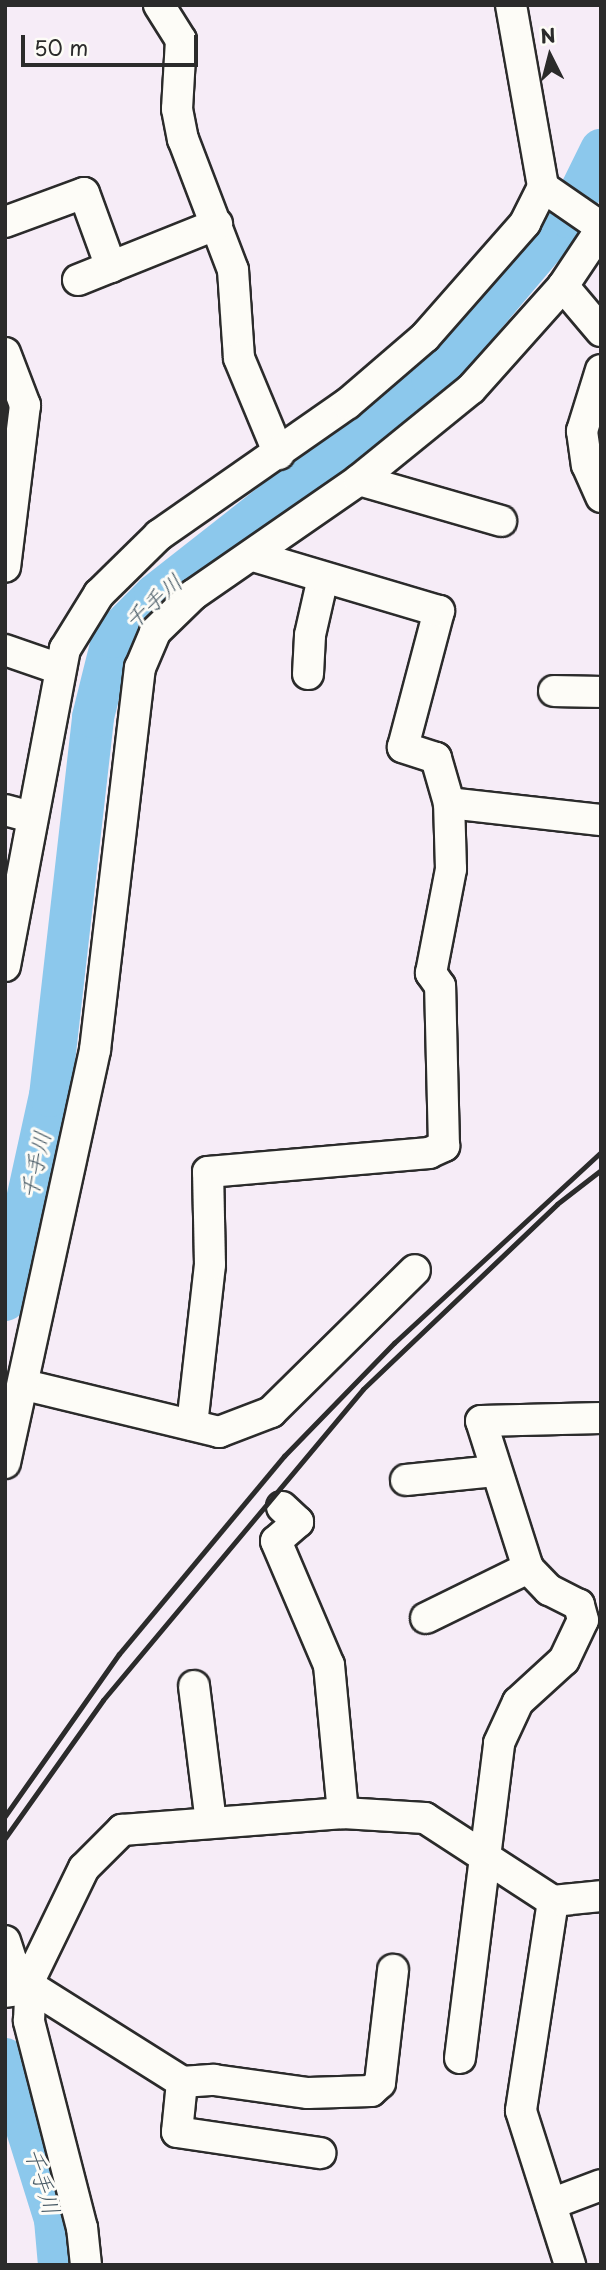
<!DOCTYPE html>
<html>
<head>
<meta charset="utf-8">
<style>
  body { margin:0 }
  #map { position:relative; width:606px; height:2270px; overflow:hidden; background:#f6ecf7; font-family:"Playpen Sans","Klee One",sans-serif }
  div>[style] { position:absolute }
  .river>* { height:42px; margin:-21px; padding:0 21px; transform-origin:21px; border-radius:21px; background:#8cc8ec }
  .roads { filter:drop-shadow(2px 0 #2b2b2b) drop-shadow(-2px 0 #2b2b2b) drop-shadow(0 2px #2b2b2b) drop-shadow(0 -2px #2b2b2b) }
  .minor>* { height:30px; margin:-15px; padding:0 15px; transform-origin:15px; border-radius:15px; background:#fdfcf7 }
  .rail>* { height:5px; margin:-2.5px; padding:0 2.5px; transform-origin:2.5px; border-radius:2.5px; background:#2b2b2b }
  span { translate:-50% -50%; white-space:nowrap; text-align:center; line-height:1.15; -webkit-text-stroke:6px #fdfcf7; paint-order:stroke }
  .water-label { font-size:23px; color:#485a65; font-style:italic }
  .frame { position:absolute; inset:0; border:7px solid #2b2b2b; pointer-events:none }
  .north { position:absolute; left:515px; top:21px; width:70px; height:70px; -webkit-text-stroke:5px #fdfcf7; paint-order:stroke; rotate:354deg; font-size:19px; font-weight:700; line-height:28px; text-align:center; color:#2b2b2b }
  .north::after { content:''; display:block; margin:auto; width:24px; height:32px; background:#2b2b2b; clip-path:polygon(50% 0,100% 100%,50% 72%,0 100%) }
  .scale { position:absolute; left:21px; top:35px; width:177px; height:32px; box-sizing:border-box; border:4px solid #2b2b2b; border-top:0; padding-left:9px; font-size:21px; line-height:24px; white-space:nowrap; color:#2b2b2b; -webkit-text-stroke:5px #fdfcf7; paint-order:stroke }
</style>
</head>
<body>
<div id="map">
  <div class="river">
    <i style="left:5px;top:1300px;width:209px;rotate:-77.6deg"></i>
    <i style="left:50px;top:1096px;width:381px;rotate:-83.5deg"></i>
    <i style="left:93px;top:717px;width:82px;rotate:-76deg"></i>
    <i style="left:113px;top:637px;width:59px;rotate:-45deg"></i>
    <i style="left:155px;top:595px;width:352px;rotate:-38.1deg"></i>
    <i style="left:432px;top:378px;width:211px;rotate:-49.8deg"></i>
    <i style="left:568px;top:217px;width:75px;rotate:-63.8deg"></i>
    <i style="left:5px;top:2059px;width:169px;rotate:72.7deg"></i>
    <i style="left:55px;top:2220px;width:45px;rotate:84.9deg"></i>
  </div>
  <div class="roads">
    <div class="minor">
      <i style="left:159px;top:5px;width:41px;rotate:57.8deg"></i>
      <i style="left:181px;top:40px;width:69px;rotate:93.3deg"></i>
      <i style="left:177px;top:109px;width:31px;rotate:79deg"></i>
      <i style="left:183px;top:139px;width:140px;rotate:69.1deg"></i>
      <i style="left:233px;top:270px;width:88px;rotate:86.1deg"></i>
      <i style="left:239px;top:358px;width:104px;rotate:67.4deg"></i>
      <i style="left:511px;top:5px;width:185px;rotate:80deg"></i>
      <i style="left:543px;top:187px;width:70px;rotate:34.6deg"></i>
      <i style="left:5px;top:222px;width:84px;rotate:-20.2deg"></i>
      <i style="left:84px;top:193px;width:79px;rotate:70deg"></i>
      <i style="left:78px;top:280px;width:150px;rotate:-21.9deg"></i>
      <i style="left:563px;top:286px;width:59px;rotate:49.8deg"></i>
      <i style="left:5px;top:353px;width:56px;rotate:69deg"></i>
      <i style="left:25px;top:405px;width:163px;rotate:97deg"></i>
      <i style="left:601px;top:370px;width:64px;rotate:107.3deg"></i>
      <i style="left:582px;top:431px;width:34px;rotate:82deg"></i>
      <i style="left:587px;top:465px;width:35px;rotate:66deg"></i>
      <i style="left:359px;top:480px;width:148px;rotate:16.1deg"></i>
      <i style="left:5px;top:650px;width:58px;rotate:19.1deg"></i>
      <i style="left:308px;top:674px;width:39px;rotate:-87deg"></i>
      <i style="left:310px;top:635px;width:58px;rotate:-77.2deg"></i>
      <i style="left:554px;top:691px;width:47px;rotate:1.2deg"></i>
      <i style="left:449px;top:803px;width:153px;rotate:6.4deg"></i>
      <i style="left:5px;top:810px;width:28px;rotate:15deg"></i>
      <i style="left:5px;top:966px;width:323px;rotate:-79.3deg"></i>
      <i style="left:65px;top:649px;width:65px;rotate:-58.3deg"></i>
      <i style="left:99px;top:594px;width:84px;rotate:-44.5deg"></i>
      <i style="left:159px;top:535px;width:229px;rotate:-34.9deg"></i>
      <i style="left:347px;top:404px;width:103px;rotate:-40.7deg"></i>
      <i style="left:425px;top:337px;width:152px;rotate:-48.7deg"></i>
      <i style="left:525px;top:223px;width:40px;rotate:-63.4deg"></i>
      <i style="left:25px;top:1385px;width:200px;rotate:13.6deg"></i>
      <i style="left:219px;top:1432px;width:56px;rotate:-21deg"></i>
      <i style="left:271px;top:1412px;width:202px;rotate:-44.6deg"></i>
      <i style="left:192px;top:1425px;width:161px;rotate:-83.6deg"></i>
      <i style="left:210px;top:1265px;width:93px;rotate:-91.2deg"></i>
      <i style="left:208px;top:1172px;width:222px;rotate:-4.9deg"></i>
      <i style="left:429px;top:1153px;width:17px;rotate:-25deg"></i>
      <i style="left:444px;top:1146px;width:160px;rotate:-91.4deg"></i>
      <i style="left:440px;top:986px;width:16px;rotate:-125deg"></i>
      <i style="left:431px;top:973px;width:106px;rotate:-79.1deg"></i>
      <i style="left:451px;top:869px;width:66px;rotate:-91.7deg"></i>
      <i style="left:449px;top:803px;width:47px;rotate:-106.1deg"></i>
      <i style="left:436px;top:758px;width:35px;rotate:-162deg"></i>
      <i style="left:403px;top:747px;width:141px;rotate:-75.2deg"></i>
      <i style="left:439px;top:611px;width:194px;rotate:-163.5deg"></i>
      <i style="left:5px;top:1463px;width:423px;rotate:-77.7deg"></i>
      <i style="left:95px;top:1050px;width:385px;rotate:-83.3deg"></i>
      <i style="left:140px;top:668px;width:39px;rotate:-67deg"></i>
      <i style="left:155px;top:632px;width:53px;rotate:-44.2deg"></i>
      <i style="left:193px;top:595px;width:202px;rotate:-34.7deg"></i>
      <i style="left:359px;top:480px;width:144px;rotate:-39.1deg"></i>
      <i style="left:471px;top:389px;width:138px;rotate:-48.2deg"></i>
      <i style="left:563px;top:286px;width:69px;rotate:-56.3deg"></i>
      <i style="left:406px;top:1480px;width:89px;rotate:-5.8deg"></i>
      <i style="left:282px;top:1507px;width:22px;rotate:43deg"></i>
      <i style="left:298px;top:1522px;width:29px;rotate:139deg"></i>
      <i style="left:276px;top:1541px;width:135px;rotate:66.9deg"></i>
      <i style="left:329px;top:1665px;width:149px;rotate:84.6deg"></i>
      <i style="left:426px;top:1618px;width:114px;rotate:-26.1deg"></i>
      <i style="left:194px;top:1686px;width:137px;rotate:82.9deg"></i>
      <i style="left:553px;top:1901px;width:212px;rotate:98.7deg"></i>
      <i style="left:521px;top:2111px;width:162px;rotate:72.3deg"></i>
      <i style="left:5px;top:1941px;width:23px;rotate:72deg"></i>
      <i style="left:12px;top:1963px;width:24px;rotate:36deg"></i>
      <i style="left:5px;top:1992px;width:28px;rotate:-8deg"></i>
      <i style="left:33px;top:1988px;width:176px;rotate:32.2deg"></i>
      <i style="left:182px;top:2082px;width:32px;rotate:-4deg"></i>
      <i style="left:214px;top:2080px;width:95px;rotate:7.9deg"></i>
      <i style="left:308px;top:2093px;width:63px;rotate:-1.8deg"></i>
      <i style="left:371px;top:2091px;width:12px;rotate:-42deg"></i>
      <i style="left:380px;top:2083px;width:114px;rotate:-83.4deg"></i>
      <i style="left:460px;top:2058px;width:317px;rotate:-82.9deg"></i>
      <i style="left:499px;top:1743px;width:45px;rotate:-65.1deg"></i>
      <i style="left:518px;top:1702px;width:62px;rotate:-42.4deg"></i>
      <i style="left:564px;top:1660px;width:44px;rotate:-64.6deg"></i>
      <i style="left:583px;top:1620px;width:16px;rotate:-105deg"></i>
      <i style="left:579px;top:1605px;width:34px;rotate:-153deg"></i>
      <i style="left:549px;top:1590px;width:30px;rotate:-134deg"></i>
      <i style="left:528px;top:1568px;width:154px;rotate:-107.7deg"></i>
      <i style="left:481px;top:1421px;width:120px;rotate:-1.4deg"></i>
      <i style="left:182px;top:2082px;width:50px;rotate:95.7deg"></i>
      <i style="left:177px;top:2132px;width:145px;rotate:8.4deg"></i>
      <i style="left:551px;top:2204px;width:53px;rotate:-20.8deg"></i>
      <i style="left:86px;top:2265px;width:37px;rotate:-96deg"></i>
      <i style="left:82px;top:2228px;width:214px;rotate:-104.4deg"></i>
      <i style="left:29px;top:2021px;width:44px;rotate:-87.4deg"></i>
      <i style="left:31px;top:1977px;width:121px;rotate:-64.1deg"></i>
      <i style="left:84px;top:1868px;width:54px;rotate:-45deg"></i>
      <i style="left:122px;top:1830px;width:222px;rotate:-4.4deg"></i>
      <i style="left:343px;top:1813px;width:82px;rotate:3.5deg"></i>
      <i style="left:425px;top:1818px;width:153px;rotate:33deg"></i>
      <i style="left:553px;top:1901px;width:48px;rotate:-5.9deg"></i>
    </div>
  </div>
  <div class="rail">
    <i style="left:5px;top:1816px;width:198px;rotate:-54.9deg"></i>
    <i style="left:119px;top:1654px;width:258px;rotate:-50.2deg"></i>
    <i style="left:284px;top:1456px;width:158px;rotate:-45.8deg"></i>
    <i style="left:394px;top:1343px;width:282px;rotate:-42.7deg"></i>
    <i style="left:5px;top:1838px;width:169px;rotate:-54.6deg"></i>
    <i style="left:103px;top:1700px;width:405px;rotate:-50.1deg"></i>
    <i style="left:363px;top:1389px;width:268px;rotate:-43.6deg"></i>
    <i style="left:557px;top:1204px;width:56px;rotate:-37.7deg"></i>
  </div>
  <div class="water-label">
    <span style="left:153px;top:601px;rotate:-42deg">千手川</span>
    <span style="left:35px;top:1165px;rotate:-78deg">千手川</span>
    <span style="left:43px;top:2181px;rotate:73deg">千手川</span>
  </div>
  <div class="frame"></div>
  <div class="north">N</div>
  <div class="scale">50 m</div>
</div>
</body>
</html>
